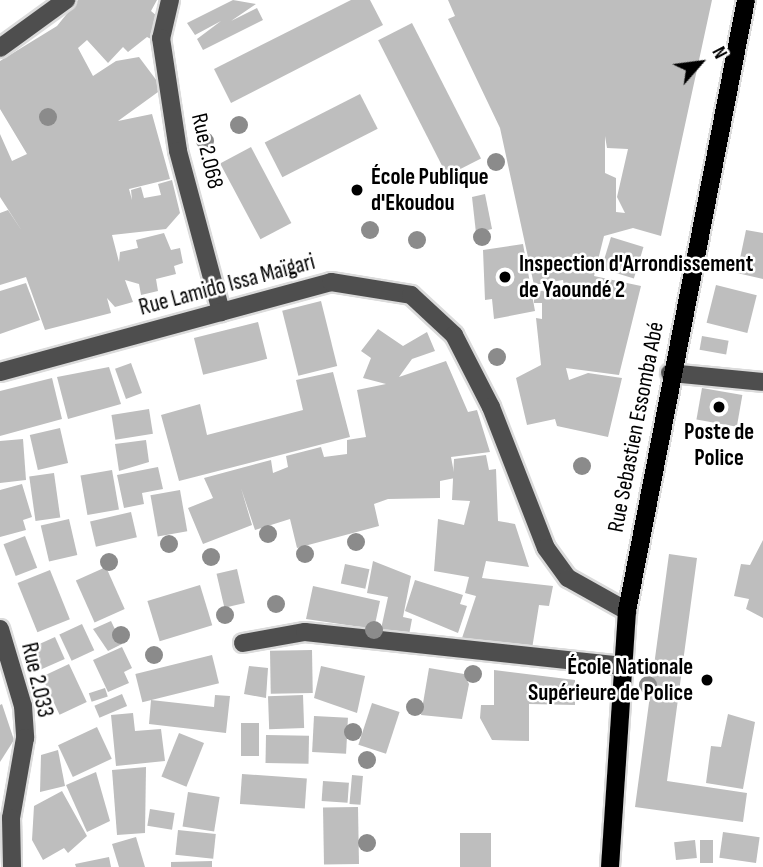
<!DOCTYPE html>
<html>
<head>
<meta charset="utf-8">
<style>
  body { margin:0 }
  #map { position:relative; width:763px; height:867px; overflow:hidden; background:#fff; font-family:"Sofia Sans Condensed",sans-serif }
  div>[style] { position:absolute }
  .building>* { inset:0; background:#bebebe; transform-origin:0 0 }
  .roads { filter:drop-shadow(2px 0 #dbdbdb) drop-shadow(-2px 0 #dbdbdb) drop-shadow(0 2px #dbdbdb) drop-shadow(0 -2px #dbdbdb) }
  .minor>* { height:18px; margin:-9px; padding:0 9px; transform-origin:9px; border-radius:9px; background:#4e4e4e }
  .major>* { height:18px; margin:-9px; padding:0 9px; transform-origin:9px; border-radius:9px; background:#000 }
  .trees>* { width:18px; height:18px; margin:-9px; border-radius:50%; background:#8b8b8b }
  .dots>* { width:19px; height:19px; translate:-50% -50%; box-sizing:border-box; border:4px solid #fff; border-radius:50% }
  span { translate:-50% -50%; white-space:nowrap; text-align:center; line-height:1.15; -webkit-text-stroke:5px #fff; paint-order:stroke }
  .street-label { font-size:23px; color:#000 }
  .poi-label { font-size:23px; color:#000; font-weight:700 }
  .left { translate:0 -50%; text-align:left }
  .right { translate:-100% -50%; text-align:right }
  .north { position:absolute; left:665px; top:28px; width:70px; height:70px; -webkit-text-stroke:5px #fff; paint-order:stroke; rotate:62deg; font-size:19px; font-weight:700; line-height:28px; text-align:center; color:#000 }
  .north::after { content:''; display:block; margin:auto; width:24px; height:32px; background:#000; clip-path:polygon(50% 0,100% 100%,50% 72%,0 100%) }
</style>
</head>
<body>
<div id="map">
  <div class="building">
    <i style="clip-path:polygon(78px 0,157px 0,151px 11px,164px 22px,153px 40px,147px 37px,128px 52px,123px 47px,108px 63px,87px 40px,78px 48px,93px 76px,116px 61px,139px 57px,157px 81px,158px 92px,118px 121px,152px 114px,170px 179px,129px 189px,132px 200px,131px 190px,141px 187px,144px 198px,161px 195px,158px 184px,172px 180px,180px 213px,166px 229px,112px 235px,119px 262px,120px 252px,138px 248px,136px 240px,164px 233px,171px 250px,180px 248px,183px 263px,174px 266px,176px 274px,156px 279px,158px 291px,141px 295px,139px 284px,125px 280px,133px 302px,115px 307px,107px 298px,111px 313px,45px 330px,26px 277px,0 285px,0 213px,8px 210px,22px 231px,0 197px,0 134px,12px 161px,27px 154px,0 109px,0 61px,57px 26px)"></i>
    <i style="clip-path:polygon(233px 0,256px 4px,231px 21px,257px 8px,263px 20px,203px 50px,197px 39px,221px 21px,195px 35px,187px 23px)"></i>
    <i style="clip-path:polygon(351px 0,370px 0,383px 25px,231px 103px,214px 69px)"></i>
    <i style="clip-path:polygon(evenodd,448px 0,712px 0,661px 236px,633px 228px,604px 236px,594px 276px,641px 286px,619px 375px,566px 368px,569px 380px,588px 373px,622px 378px,608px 437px,557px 426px,555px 419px,527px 425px,516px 378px,541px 365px,536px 318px,542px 319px,542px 303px,534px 303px,534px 291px,580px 290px,564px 287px,563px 280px,534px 285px,500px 128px,448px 19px,455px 16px,448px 0,605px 136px,607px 148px,628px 149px,617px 197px,625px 213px,616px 212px,616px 178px,605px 173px,605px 136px)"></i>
    <i style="left:412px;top:23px;width:152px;height:38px;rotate:63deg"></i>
    <i style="left:360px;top:94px;width:39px;height:107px;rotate:63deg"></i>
    <i style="left:251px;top:147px;width:86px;height:35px;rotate:62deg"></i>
    <i style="clip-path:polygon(485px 194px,492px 229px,476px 233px,472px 197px)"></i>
    <i style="clip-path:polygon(746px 230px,763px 233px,763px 279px,737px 273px)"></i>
    <i style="left:611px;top:237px;width:34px;height:33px;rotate:17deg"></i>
    <i style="clip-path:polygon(523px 244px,535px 311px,494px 319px,492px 299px,485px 300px,483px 250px)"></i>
    <i style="clip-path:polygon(26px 283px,40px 320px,0 334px,0 291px)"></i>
    <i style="left:716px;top:285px;width:42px;height:39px;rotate:14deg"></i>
    <i style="left:321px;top:301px;width:67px;height:40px;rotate:76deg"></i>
    <i style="left:258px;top:322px;width:38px;height:66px;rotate:76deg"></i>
    <i style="clip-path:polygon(378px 329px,403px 346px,427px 332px,435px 351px,412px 359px,399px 377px,446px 361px,468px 412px,477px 410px,490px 452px,451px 457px,455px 478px,440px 481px,440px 498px,388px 499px,374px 504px,379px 526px,297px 548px,290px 519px,255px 530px,241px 488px,252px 525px,203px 544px,188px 508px,213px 498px,204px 478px,271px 460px,273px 473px,288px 467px,286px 456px,321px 447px,324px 457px,347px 454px,347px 440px,366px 437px,357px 390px,386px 384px,363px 378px,371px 358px,361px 351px)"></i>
    <i style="left:702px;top:336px;width:27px;height:14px;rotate:10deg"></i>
    <i style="left:131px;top:363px;width:32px;height:17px;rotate:70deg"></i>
    <i style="clip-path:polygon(109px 367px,121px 404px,68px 419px,57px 377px)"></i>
    <i style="clip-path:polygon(333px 372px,350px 437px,179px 481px,161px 415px,200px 404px,207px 435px,303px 410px,296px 380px)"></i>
    <i style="clip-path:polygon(52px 378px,62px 419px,0 436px,0 391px)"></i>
    <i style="left:702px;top:388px;width:41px;height:32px;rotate:10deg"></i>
    <i style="left:149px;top:409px;width:25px;height:38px;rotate:81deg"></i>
    <i style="left:60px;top:428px;width:36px;height:31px;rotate:77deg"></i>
    <i style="clip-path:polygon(23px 439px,26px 480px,0 483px,0 441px)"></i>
    <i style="clip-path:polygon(146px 440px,149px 462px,119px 471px,115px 444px)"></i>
    <i style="clip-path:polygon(486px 455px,489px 470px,496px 469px,498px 521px,515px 524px,529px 567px,486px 561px,482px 578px,553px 586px,549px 606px,539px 605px,532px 649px,461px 641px,476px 596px,465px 593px,469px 577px,434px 571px,438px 519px,464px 525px,470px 501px,452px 500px,454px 459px)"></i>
    <i style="clip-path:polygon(158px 467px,163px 489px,142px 493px,144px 504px,124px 508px,117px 475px)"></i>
    <i style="left:112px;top:470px;width:40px;height:32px;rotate:80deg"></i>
    <i style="left:54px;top:473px;width:45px;height:25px;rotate:82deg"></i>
    <i style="clip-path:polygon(22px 484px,32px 517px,23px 520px,26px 530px,0 537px,0 490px)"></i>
    <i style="left:180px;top:490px;width:42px;height:30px;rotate:80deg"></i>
    <i style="left:131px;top:512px;width:26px;height:42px;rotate:77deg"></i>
    <i style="left:69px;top:519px;width:37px;height:29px;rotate:77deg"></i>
    <i style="left:25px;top:536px;width:34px;height:23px;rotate:69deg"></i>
    <i style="clip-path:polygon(763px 540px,763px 618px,746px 609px,749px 599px,734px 596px,741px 564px,750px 565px)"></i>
    <i style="clip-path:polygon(669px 554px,697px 558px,667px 781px,747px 793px,743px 822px,635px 807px)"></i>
    <i style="clip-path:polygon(373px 561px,411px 576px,403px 617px,412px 619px,409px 635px,381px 629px,388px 597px,367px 593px)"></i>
    <i style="left:345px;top:564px;width:25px;height:20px;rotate:12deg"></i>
    <i style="left:106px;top:567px;width:46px;height:33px;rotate:66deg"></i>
    <i style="left:237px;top:569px;width:35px;height:21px;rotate:77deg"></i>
    <i style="left:50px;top:570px;width:53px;height:35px;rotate:68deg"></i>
    <i style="clip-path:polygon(415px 580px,463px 595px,460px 604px,467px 606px,458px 633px,405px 611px)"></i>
    <i style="left:200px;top:585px;width:42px;height:55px;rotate:73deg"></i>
    <i style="clip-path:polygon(313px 586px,380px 601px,374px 629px,306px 619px)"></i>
    <i style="clip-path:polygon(111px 621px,122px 644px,108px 651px,93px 629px)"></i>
    <i style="left:82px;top:624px;width:29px;height:25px;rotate:65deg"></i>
    <i style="left:55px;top:637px;width:24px;height:28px;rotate:66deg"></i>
    <i style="clip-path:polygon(122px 647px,132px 668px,124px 672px,129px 683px,108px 692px,93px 660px)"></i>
    <i style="left:312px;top:650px;width:43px;height:42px;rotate:89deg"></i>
    <i style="left:212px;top:655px;width:29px;height:79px;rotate:76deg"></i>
    <i style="left:69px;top:664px;width:42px;height:30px;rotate:65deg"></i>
    <i style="clip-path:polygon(249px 666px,268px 668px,266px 698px,244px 694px)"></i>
    <i style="clip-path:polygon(321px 666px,365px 676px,357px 713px,314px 698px)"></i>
    <i style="clip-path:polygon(429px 668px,464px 674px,469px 684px,462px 719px,421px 715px)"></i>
    <i style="clip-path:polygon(494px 670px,575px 680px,575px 705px,529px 704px,529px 741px,492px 740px,480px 718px,481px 705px,494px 705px)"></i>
    <i style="left:105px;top:688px;width:9px;height:17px;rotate:72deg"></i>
    <i style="left:122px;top:694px;width:13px;height:30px;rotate:67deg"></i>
    <i style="clip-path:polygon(215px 695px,230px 696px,226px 733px,149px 724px,151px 700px,214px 707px)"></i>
    <i style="left:303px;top:695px;width:33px;height:35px;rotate:88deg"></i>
    <i style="left:372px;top:703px;width:29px;height:44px;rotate:18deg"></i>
    <i style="clip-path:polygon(2px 704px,14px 740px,0 762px,0 705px)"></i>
    <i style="clip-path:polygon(133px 713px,135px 731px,161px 729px,165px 761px,116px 766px,111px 715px)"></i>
    <i style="clip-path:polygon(728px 714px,755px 722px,743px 789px,706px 783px,711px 746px,721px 747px)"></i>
    <i style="left:314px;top:716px;width:34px;height:36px;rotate:3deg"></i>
    <i style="left:241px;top:723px;width:18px;height:33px"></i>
    <i style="left:97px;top:727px;width:35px;height:43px;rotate:65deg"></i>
    <i style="left:179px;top:733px;width:27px;height:47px;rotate:22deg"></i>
    <i style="left:266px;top:735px;width:43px;height:28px;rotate:1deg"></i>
    <i style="clip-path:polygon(58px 750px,65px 786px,40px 792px,41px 755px)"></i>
    <i style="clip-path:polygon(146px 767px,145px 833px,117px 835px,112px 770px)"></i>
    <i style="clip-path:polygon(96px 772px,110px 821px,87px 832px,66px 785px)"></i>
    <i style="left:242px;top:774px;width:65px;height:30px;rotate:4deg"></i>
    <i style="left:352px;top:775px;width:11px;height:29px;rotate:5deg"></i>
    <i style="left:323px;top:781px;width:26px;height:20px;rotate:4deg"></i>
    <i style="clip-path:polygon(62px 791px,87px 836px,68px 853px,64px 848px,43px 860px,32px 840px,34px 806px)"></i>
    <i style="left:188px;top:792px;width:32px;height:35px;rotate:9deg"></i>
    <i style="left:358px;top:807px;width:57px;height:35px;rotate:89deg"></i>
    <i style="left:150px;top:809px;width:25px;height:17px;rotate:9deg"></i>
    <i style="left:178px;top:830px;width:38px;height:25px;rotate:6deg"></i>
    <i style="left:723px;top:832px;width:37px;height:26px;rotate:8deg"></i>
    <i style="left:460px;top:833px;width:31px;height:34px"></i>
    <i style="clip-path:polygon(136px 837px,145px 867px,119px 867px,112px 844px)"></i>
    <i style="left:695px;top:840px;width:18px;height:21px;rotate:84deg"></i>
    <i style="left:700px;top:840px;width:13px;height:23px"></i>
    <i style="clip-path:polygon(109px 857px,111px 867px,76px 867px,75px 864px)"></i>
    <i style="clip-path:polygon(212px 861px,212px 867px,171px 867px,171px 862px)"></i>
  </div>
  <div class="roads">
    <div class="minor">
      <i style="left:170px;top:0;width:39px;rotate:103deg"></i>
      <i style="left:161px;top:38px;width:114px;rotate:81.4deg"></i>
      <i style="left:178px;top:151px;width:167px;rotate:75deg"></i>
      <i style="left:0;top:48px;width:82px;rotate:-36deg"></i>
      <i style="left:0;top:372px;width:343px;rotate:-15.2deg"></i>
      <i style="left:331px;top:282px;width:81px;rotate:9.2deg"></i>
      <i style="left:411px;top:295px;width:59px;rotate:42.9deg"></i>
      <i style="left:454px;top:335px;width:81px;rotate:62.8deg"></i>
      <i style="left:491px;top:407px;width:151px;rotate:68.7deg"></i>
      <i style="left:546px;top:548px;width:37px;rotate:54deg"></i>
      <i style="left:568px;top:578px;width:68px;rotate:29.2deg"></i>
      <i style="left:670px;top:373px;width:93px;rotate:5.5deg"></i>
      <i style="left:0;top:629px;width:80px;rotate:73.4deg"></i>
      <i style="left:23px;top:706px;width:32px;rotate:86deg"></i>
      <i style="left:25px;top:738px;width:81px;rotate:99.9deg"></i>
      <i style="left:11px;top:818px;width:49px;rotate:88.8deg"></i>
      <i style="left:243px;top:643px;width:63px;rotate:-10.1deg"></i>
      <i style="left:305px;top:632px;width:320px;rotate:6.1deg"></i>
    </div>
    <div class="major">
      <i style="left:610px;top:867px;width:257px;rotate:-86.2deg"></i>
      <i style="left:627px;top:611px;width:622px;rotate:-78.98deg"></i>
    </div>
  </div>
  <div class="trees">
    <i style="left:48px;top:117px"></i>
    <i style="left:239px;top:125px"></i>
    <i style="left:205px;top:141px"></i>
    <i style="left:496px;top:162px"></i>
    <i style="left:370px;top:230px"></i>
    <i style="left:482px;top:237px"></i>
    <i style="left:417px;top:240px"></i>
    <i style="left:497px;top:357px"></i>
    <i style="left:582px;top:466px"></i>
    <i style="left:268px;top:534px"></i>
    <i style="left:356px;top:542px"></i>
    <i style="left:169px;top:544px"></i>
    <i style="left:305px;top:554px"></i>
    <i style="left:211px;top:557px"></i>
    <i style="left:109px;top:562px"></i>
    <i style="left:276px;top:604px"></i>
    <i style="left:225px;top:615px"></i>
    <i style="left:374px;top:630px"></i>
    <i style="left:121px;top:635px"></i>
    <i style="left:154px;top:655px"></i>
    <i style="left:473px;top:674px"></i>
    <i style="left:648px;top:685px"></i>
    <i style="left:415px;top:707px"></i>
    <i style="left:353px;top:732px"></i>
    <i style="left:367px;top:760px"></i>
    <i style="left:367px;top:843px"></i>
  </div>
  <div class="dots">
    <i style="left:357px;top:190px;background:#000"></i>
    <i style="left:505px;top:277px;background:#000"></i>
    <i style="left:719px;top:407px;background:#000"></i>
    <i style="left:707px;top:680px;background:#000"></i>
  </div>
  <div class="street-label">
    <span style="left:207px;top:151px;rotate:77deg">Rue 2.068</span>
    <span style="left:227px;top:285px;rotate:-15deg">Rue Lamido Issa Maïgari</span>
    <span style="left:636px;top:427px;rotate:-79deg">Rue Sebastien Essomba Abé</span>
    <span style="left:37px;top:680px;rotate:77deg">Rue 2.033</span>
  </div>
  <div class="poi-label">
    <span class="left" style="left:371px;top:190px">École Publique<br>d'Ekoudou</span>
    <span class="left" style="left:519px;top:277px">Inspection d'Arrondissement<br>de Yaoundé 2</span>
    <span style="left:719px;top:445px">Poste de<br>Police</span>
    <span class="right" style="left:693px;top:680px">École Nationale<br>Supérieure de Police</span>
  </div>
  <div class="north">N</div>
</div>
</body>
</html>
